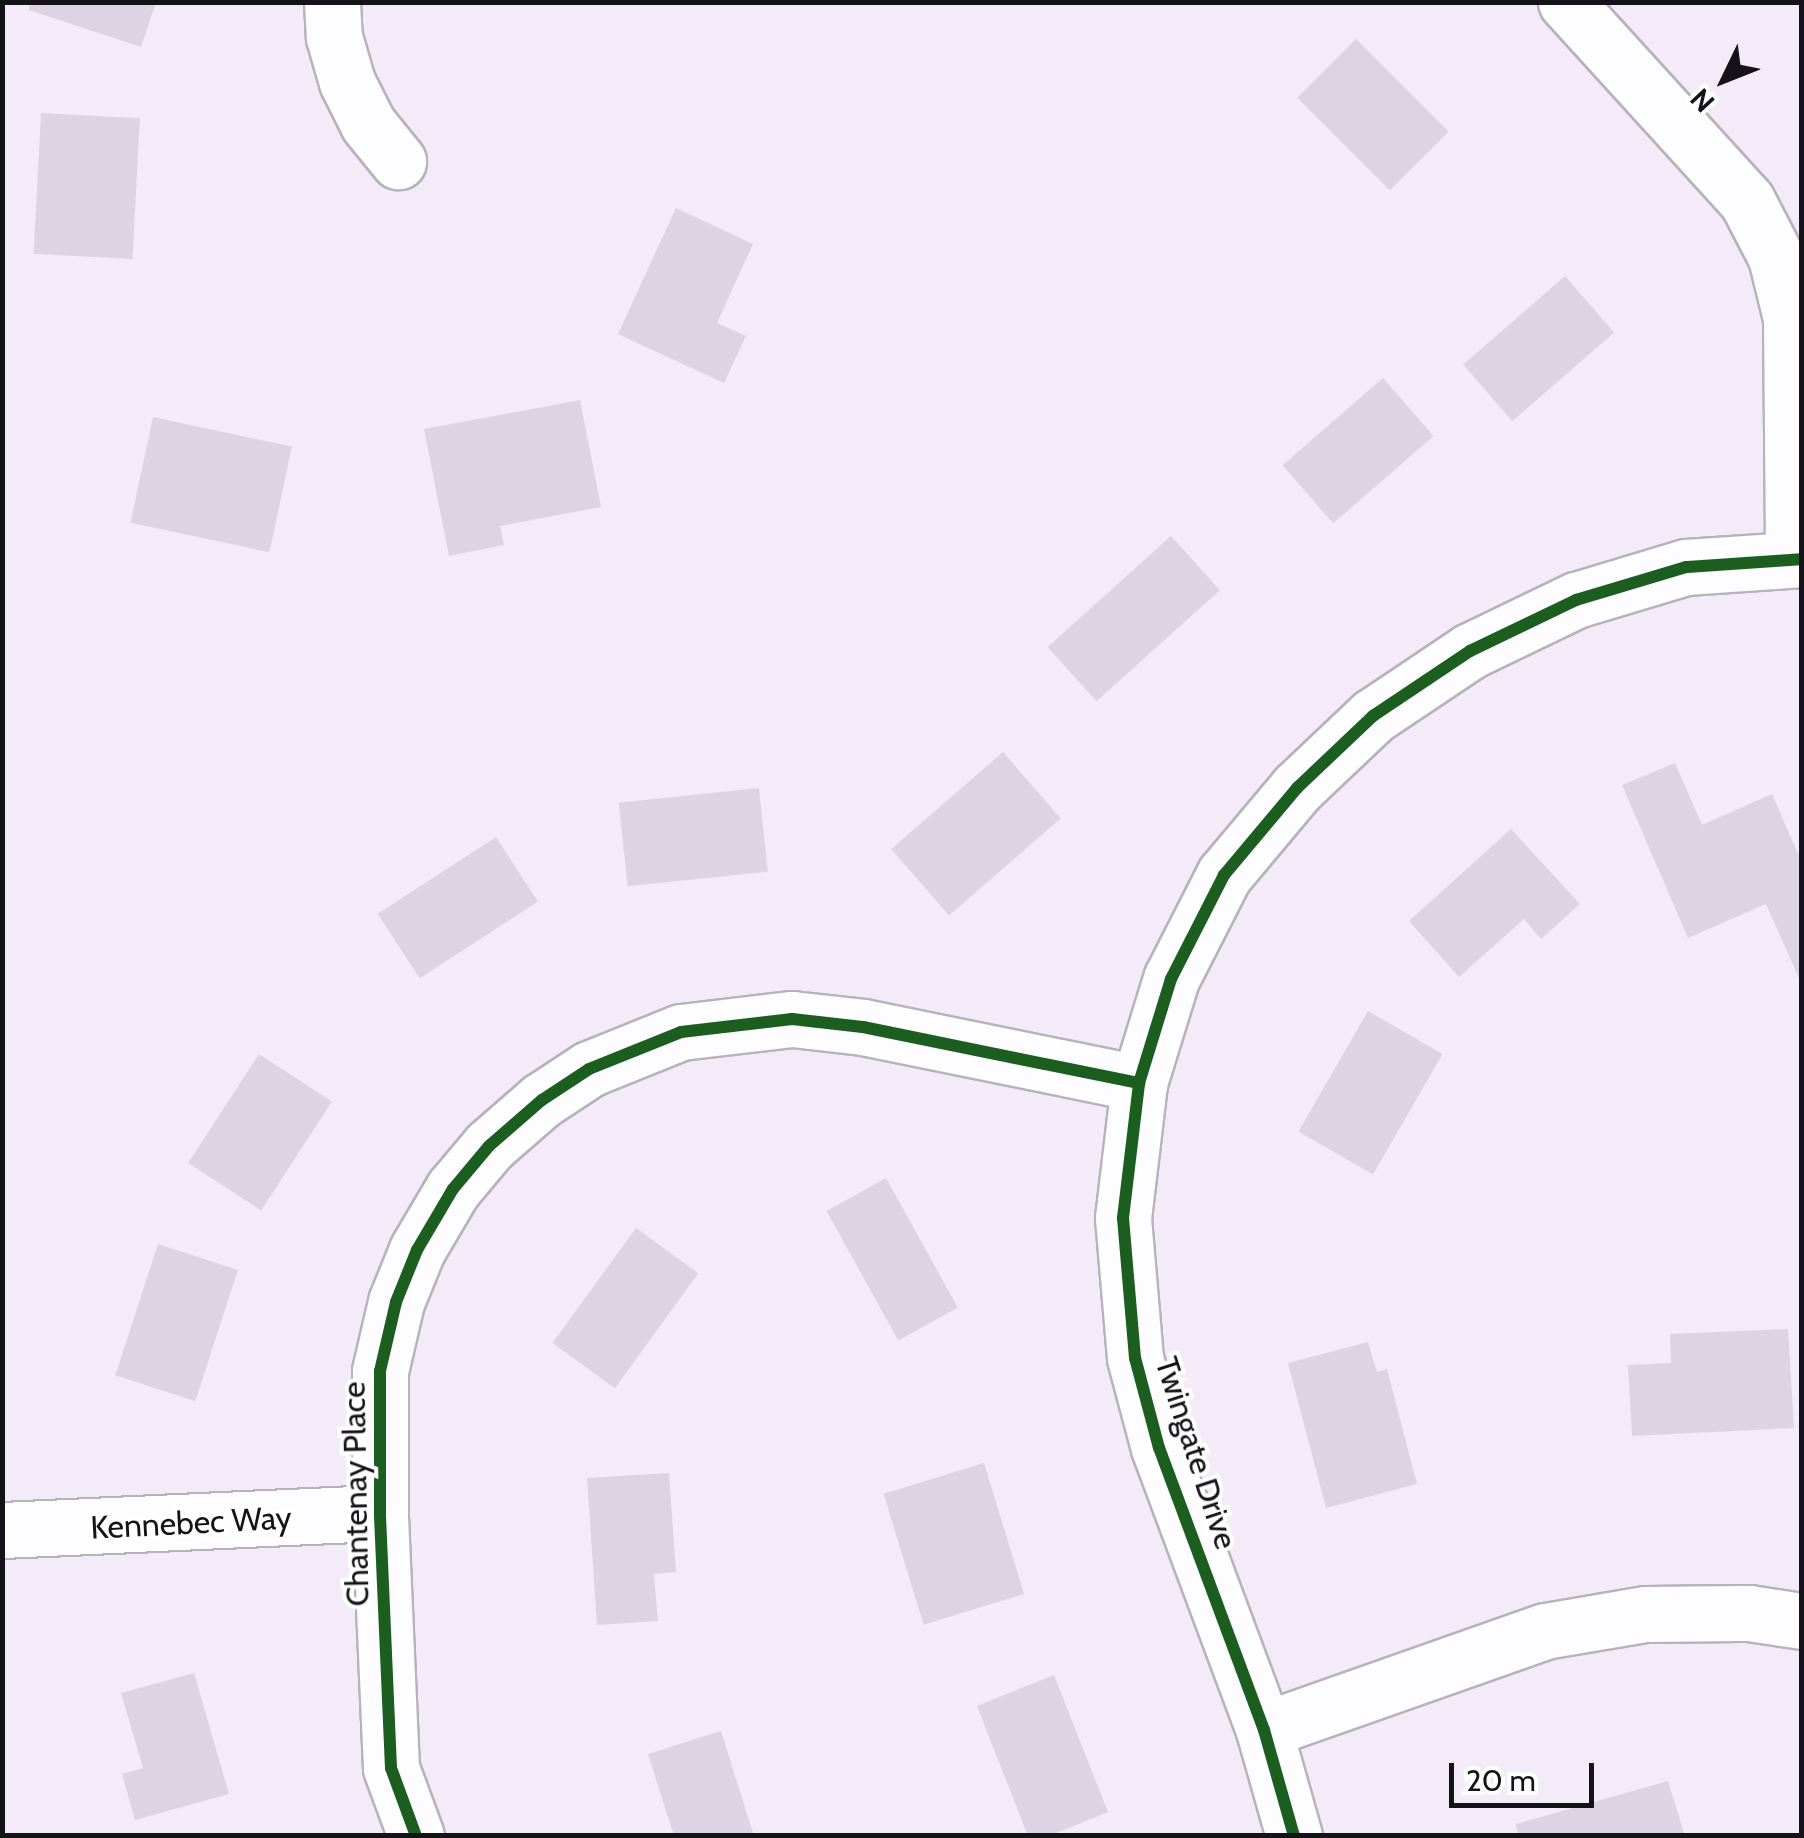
<!DOCTYPE html>
<html>
<head>
<meta charset="utf-8">
<style>
  body { margin:0 }
  #map { position:relative; width:1804px; height:1838px; overflow:hidden; background:#f3ebf7; font-family:Cabin,sans-serif }
  div>[style] { position:absolute }
  .building>* { inset:0; background:#ded3e3; transform-origin:0 0 }
  .roads { filter:drop-shadow(2px 0 #b8b2bc) drop-shadow(-2px 0 #b8b2bc) drop-shadow(0 2px #b8b2bc) drop-shadow(0 -2px #b8b2bc) }
  .minor>* { height:55px; margin:-27.5px; padding:0 27.5px; transform-origin:27.5px; border-radius:27.5px; background:#fdfcfe }
  .cycleway>* { height:12px; margin:-6px; padding:0 6px; transform-origin:6px; border-radius:6px; background:#1b5e20 }
  span { translate:-50% -50%; white-space:nowrap; text-align:center; line-height:1.15; -webkit-text-stroke:8px #fff; paint-order:stroke }
  .street-label { font-size:32px; color:#161219 }
  .frame { position:absolute; inset:0; border:5px solid #161219; pointer-events:none }
  .north { position:absolute; left:1674px; top:30px; width:100px; height:100px; -webkit-text-stroke:8px #fff; paint-order:stroke; rotate:227deg; font-size:28px; font-weight:700; line-height:40px; text-align:center; color:#161219 }
  .north::after { content:''; display:block; margin:auto; width:35px; height:45px; background:#161219; clip-path:polygon(50% 0,100% 100%,50% 72%,0 100%) }
  .scale { position:absolute; left:1449px; top:1763px; width:145px; height:45px; box-sizing:border-box; border:5px solid #161219; border-top:0; padding-left:12px; font-size:30px; line-height:35px; white-space:nowrap; color:#161219; -webkit-text-stroke:8px #fff; paint-order:stroke }
</style>
</head>
<body>
<div id="map">
  <div class="building">
    <i style="clip-path:polygon(30px 2px,156px 2px,141px 47px,29px 10px)"></i>
    <i style="left:1356px;top:39px;width:131px;height:83px;rotate:45deg"></i>
    <i style="left:41px;top:113px;width:99px;height:141px;rotate:3deg"></i>
    <i style="clip-path:polygon(676px 208px,753px 244px,717px 323px,746px 336px,724px 383px,618px 334px)"></i>
    <i style="left:1565px;top:276px;width:75px;height:135px;rotate:49deg"></i>
    <i style="left:1383px;top:378px;width:77px;height:133px;rotate:49deg"></i>
    <i style="clip-path:polygon(580px 400px,601px 507px,500px 526px,504px 545px,449px 556px,424px 429px)"></i>
    <i style="left:153px;top:417px;width:142px;height:108px;rotate:12deg"></i>
    <i style="left:1171px;top:536px;width:73px;height:166px;rotate:48deg"></i>
    <i style="left:1003px;top:752px;width:88px;height:148px;rotate:49deg"></i>
    <i style="clip-path:polygon(1675px 763px,1702px 825px,1772px 794px,1802px 863px,1802px 985px,1766px 904px,1688px 938px,1622px 785px)"></i>
    <i style="left:759px;top:788px;width:84px;height:141px;rotate:84deg"></i>
    <i style="clip-path:polygon(1511px 829px,1580px 904px,1541px 939px,1524px 919px,1459px 977px,1409px 921px)"></i>
    <i style="left:496px;top:837px;width:77px;height:141px;rotate:57deg"></i>
    <i style="left:1368px;top:1011px;width:86px;height:139px;rotate:30deg"></i>
    <i style="left:259px;top:1054px;width:87px;height:130px;rotate:33deg"></i>
    <i style="left:886px;top:1178px;width:148px;height:68px;rotate:61deg"></i>
    <i style="left:636px;top:1228px;width:77px;height:142px;rotate:36deg"></i>
    <i style="left:158px;top:1244px;width:84px;height:138px;rotate:18deg"></i>
    <i style="clip-path:polygon(1788px 1329px,1794px 1428px,1632px 1436px,1628px 1365px,1671px 1363px,1670px 1334px)"></i>
    <i style="clip-path:polygon(1368px 1342px,1377px 1372px,1387px 1369px,1417px 1484px,1326px 1508px,1288px 1363px)"></i>
    <i style="left:984px;top:1463px;width:137px;height:105px;rotate:73deg"></i>
    <i style="clip-path:polygon(669px 1473px,676px 1572px,654px 1574px,658px 1621px,597px 1625px,587px 1478px)"></i>
    <i style="clip-path:polygon(194px 1673px,229px 1794px,135px 1820px,122px 1774px,143px 1768px,121px 1693px)"></i>
    <i style="clip-path:polygon(1054px 1675px,1108px 1812px,1049px 1836px,1028px 1836px,977px 1706px)"></i>
    <i style="clip-path:polygon(721px 1731px,754px 1836px,674px 1836px,648px 1754px)"></i>
    <i style="clip-path:polygon(1668px 1781px,1685px 1836px,1518px 1836px,1516px 1824px)"></i>
  </div>
  <div class="roads">
    <div class="minor">
      <i style="left:332px;top:2px;width:35px;rotate:87deg"></i>
      <i style="left:334px;top:37px;width:47px;rotate:73.9deg"></i>
      <i style="left:347px;top:82px;width:47px;rotate:63.4deg"></i>
      <i style="left:368px;top:124px;width:48px;rotate:51deg"></i>
      <i style="left:1566px;top:2px;width:269px;rotate:47.7deg"></i>
      <i style="left:1747px;top:201px;width:63px;rotate:62.6deg"></i>
      <i style="left:1776px;top:257px;width:63px;rotate:76.2deg"></i>
      <i style="left:1791px;top:318px;width:241px;rotate:89.5deg"></i>
      <i style="left:2px;top:1530px;width:378px;rotate:-2.6deg"></i>
      <i style="left:1264px;top:1730px;width:298px;rotate:-19.4deg"></i>
      <i style="left:1545px;top:1631px;width:102px;rotate:-9.6deg"></i>
      <i style="left:1646px;top:1614px;width:103px;rotate:-0.6deg"></i>
      <i style="left:1749px;top:1613px;width:54px;rotate:8.6deg"></i>
      <i style="left:416px;top:1836px;width:72px;rotate:-110.2deg"></i>
      <i style="left:391px;top:1768px;width:255px;rotate:-92.5deg"></i>
      <i style="left:380px;top:1513px;width:142px;rotate:-90deg"></i>
      <i style="left:380px;top:1371px;width:71px;rotate:-76.9deg"></i>
      <i style="left:396px;top:1302px;width:56px;rotate:-68deg"></i>
      <i style="left:417px;top:1250px;width:71px;rotate:-59.5deg"></i>
      <i style="left:453px;top:1189px;width:56px;rotate:-50.1deg"></i>
      <i style="left:489px;top:1146px;width:70px;rotate:-41deg"></i>
      <i style="left:542px;top:1100px;width:56px;rotate:-33.4deg"></i>
      <i style="left:589px;top:1069px;width:99px;rotate:-21.9deg"></i>
      <i style="left:681px;top:1032px;width:112px;rotate:-6.7deg"></i>
      <i style="left:792px;top:1019px;width:71px;rotate:6.4deg"></i>
      <i style="left:863px;top:1027px;width:282px;rotate:11.5deg"></i>
      <i style="left:1294px;top:1836px;width:110px;rotate:-105.8deg"></i>
      <i style="left:1264px;top:1730px;width:301px;rotate:-110.4deg"></i>
      <i style="left:1159px;top:1448px;width:93px;rotate:-104.9deg"></i>
      <i style="left:1135px;top:1358px;width:141px;rotate:-94.9deg"></i>
      <i style="left:1123px;top:1218px;width:136px;rotate:-83.2deg"></i>
      <i style="left:1139px;top:1083px;width:109px;rotate:-72.9deg"></i>
      <i style="left:1171px;top:979px;width:117px;rotate:-63deg"></i>
      <i style="left:1224px;top:875px;width:114px;rotate:-50deg"></i>
      <i style="left:1297px;top:788px;width:105px;rotate:-43.5deg"></i>
      <i style="left:1373px;top:716px;width:117px;rotate:-33.8deg"></i>
      <i style="left:1470px;top:651px;width:118px;rotate:-25.7deg"></i>
      <i style="left:1576px;top:600px;width:115px;rotate:-16.7deg"></i>
      <i style="left:1686px;top:567px;width:116px;rotate:-3.9deg"></i>
    </div>
  </div>
  <div class="cycleway">
    <i style="left:416px;top:1836px;width:72px;rotate:-110.2deg"></i>
    <i style="left:391px;top:1768px;width:255px;rotate:-92.5deg"></i>
    <i style="left:380px;top:1513px;width:142px;rotate:-90deg"></i>
    <i style="left:380px;top:1371px;width:71px;rotate:-76.9deg"></i>
    <i style="left:396px;top:1302px;width:56px;rotate:-68deg"></i>
    <i style="left:417px;top:1250px;width:71px;rotate:-59.5deg"></i>
    <i style="left:453px;top:1189px;width:56px;rotate:-50.1deg"></i>
    <i style="left:489px;top:1146px;width:70px;rotate:-41deg"></i>
    <i style="left:542px;top:1100px;width:56px;rotate:-33.4deg"></i>
    <i style="left:589px;top:1069px;width:99px;rotate:-21.9deg"></i>
    <i style="left:681px;top:1032px;width:112px;rotate:-6.7deg"></i>
    <i style="left:792px;top:1019px;width:71px;rotate:6.4deg"></i>
    <i style="left:863px;top:1027px;width:282px;rotate:11.5deg"></i>
    <i style="left:1294px;top:1836px;width:110px;rotate:-105.8deg"></i>
    <i style="left:1264px;top:1730px;width:301px;rotate:-110.4deg"></i>
    <i style="left:1159px;top:1448px;width:93px;rotate:-104.9deg"></i>
    <i style="left:1135px;top:1358px;width:141px;rotate:-94.9deg"></i>
    <i style="left:1123px;top:1218px;width:136px;rotate:-83.2deg"></i>
    <i style="left:1139px;top:1083px;width:109px;rotate:-72.9deg"></i>
    <i style="left:1171px;top:979px;width:117px;rotate:-63deg"></i>
    <i style="left:1224px;top:875px;width:114px;rotate:-50deg"></i>
    <i style="left:1297px;top:788px;width:105px;rotate:-43.5deg"></i>
    <i style="left:1373px;top:716px;width:117px;rotate:-33.8deg"></i>
    <i style="left:1470px;top:651px;width:118px;rotate:-25.7deg"></i>
    <i style="left:1576px;top:600px;width:115px;rotate:-16.7deg"></i>
    <i style="left:1686px;top:567px;width:116px;rotate:-3.9deg"></i>
  </div>
  <div class="street-label">
    <span style="left:1196px;top:1453px;rotate:72deg">Twingate Drive</span>
    <span style="left:356px;top:1494px;rotate:-91deg">Chantenay Place</span>
    <span style="left:191px;top:1523px;rotate:-3deg">Kennebec Way</span>
  </div>
  <div class="frame"></div>
  <div class="north">N</div>
  <div class="scale">20 m</div>
</div>
</body>
</html>
